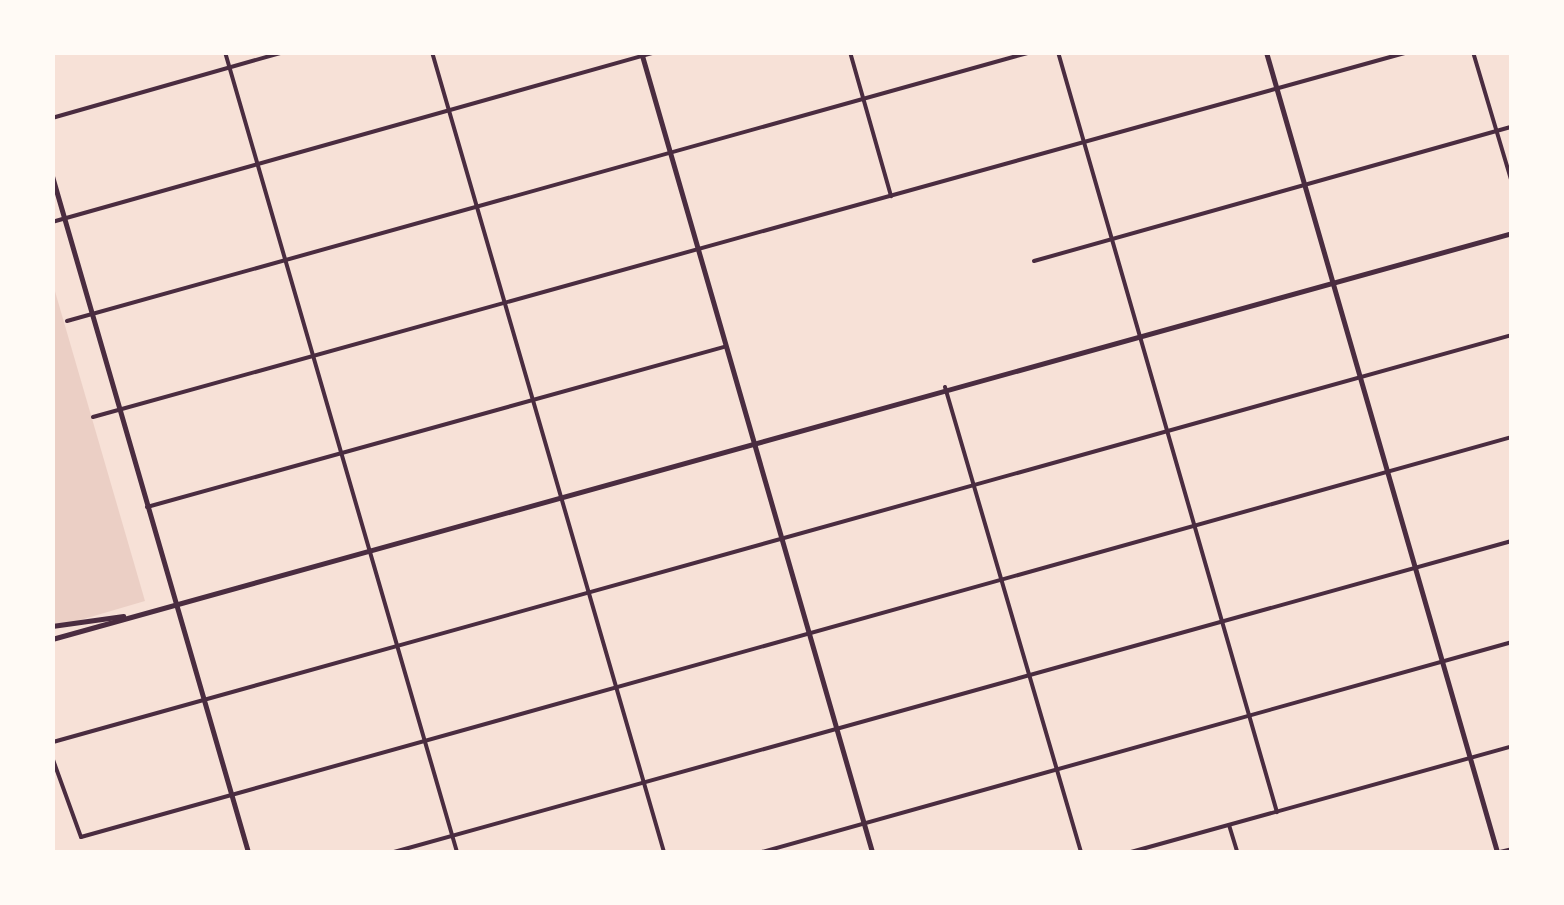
<!DOCTYPE html>
<html>
<head>
<meta charset="utf-8">
<style>
  body { margin:0 }
  #map { position:relative; width:1564px; height:905px; overflow:hidden; background:#f7e1d7; font-family:Manrope,sans-serif }
  div>[style] { position:absolute }
  .green>* { inset:0; background:#ebcfc5 }
  .minor>* { height:4px; margin:-2px; padding:0 2px; transform-origin:2px; border-radius:2px; background:#4a2c40 }
  .tertiary>* { height:5px; margin:-2.5px; padding:0 2.5px; transform-origin:2.5px; border-radius:2.5px; background:#4a2c40 }
  .secondary>* { height:5px; margin:-2.5px; padding:0 2.5px; transform-origin:2.5px; border-radius:2.5px; background:#4a2c40 }
  span { translate:-50% -50%; white-space:nowrap; text-align:center; line-height:1.15; -webkit-text-stroke:8px #fffaf5; paint-order:stroke }
  .frame { position:absolute; inset:0; border:55px solid #fffaf5; pointer-events:none }
</style>
</head>
<body>
<div id="map">
  <div class="green">
    <i style="clip-path:polygon(52px 281px,145px 601px,53px 628px,52px 628px)"></i>
  </div>
  <div class="minor">
    <i style="left:225px;top:52px;width:833px;rotate:73.83deg"></i>
    <i style="left:432px;top:52px;width:833px;rotate:73.83deg"></i>
    <i style="left:850px;top:52px;width:150px;rotate:74.1deg"></i>
    <i style="left:1058px;top:52px;width:791px;rotate:73.93deg"></i>
    <i style="left:1473px;top:52px;width:137px;rotate:73.4deg"></i>
    <i style="left:52px;top:118px;width:241px;rotate:-15.9deg"></i>
    <i style="left:52px;top:222px;width:627px;rotate:-15.72deg"></i>
    <i style="left:1034px;top:261px;width:496px;rotate:-15.7deg"></i>
    <i style="left:67px;top:321px;width:1001px;rotate:-15.59deg"></i>
    <i style="left:945px;top:387px;width:484px;rotate:73.7deg"></i>
    <i style="left:93px;top:417px;width:1365px;rotate:-15.51deg"></i>
    <i style="left:147px;top:507px;width:599px;rotate:-15.5deg"></i>
    <i style="left:53px;top:742px;width:1515px;rotate:-15.59deg"></i>
    <i style="left:52px;top:757px;width:85px;rotate:70.1deg"></i>
    <i style="left:81px;top:837px;width:1486px;rotate:-15.62deg"></i>
    <i style="left:1229px;top:825px;width:28px;rotate:73deg"></i>
    <i style="left:394px;top:852px;width:1160px;rotate:-15.55deg"></i>
    <i style="left:762px;top:852px;width:779px;rotate:-15.64deg"></i>
    <i style="left:1131px;top:852px;width:395px;rotate:-15.5deg"></i>
    <i style="left:1500px;top:852px;width:12px;rotate:-14deg"></i>
  </div>
  <div class="tertiary">
    <i style="left:641px;top:52px;width:833px;rotate:73.89deg"></i>
    <i style="left:1266px;top:52px;width:833px;rotate:73.89deg"></i>
    <i style="left:52px;top:176px;width:704px;rotate:73.83deg"></i>
    <i style="left:52px;top:851px;width:1px;rotate:45deg"></i>
  </div>
  <div class="secondary">
    <i style="left:52px;top:626px;width:72px;rotate:-8deg"></i>
    <i style="left:52px;top:639px;width:1515px;rotate:-15.54deg"></i>
  </div>
  <div class="frame"></div>
</div>
</body>
</html>
